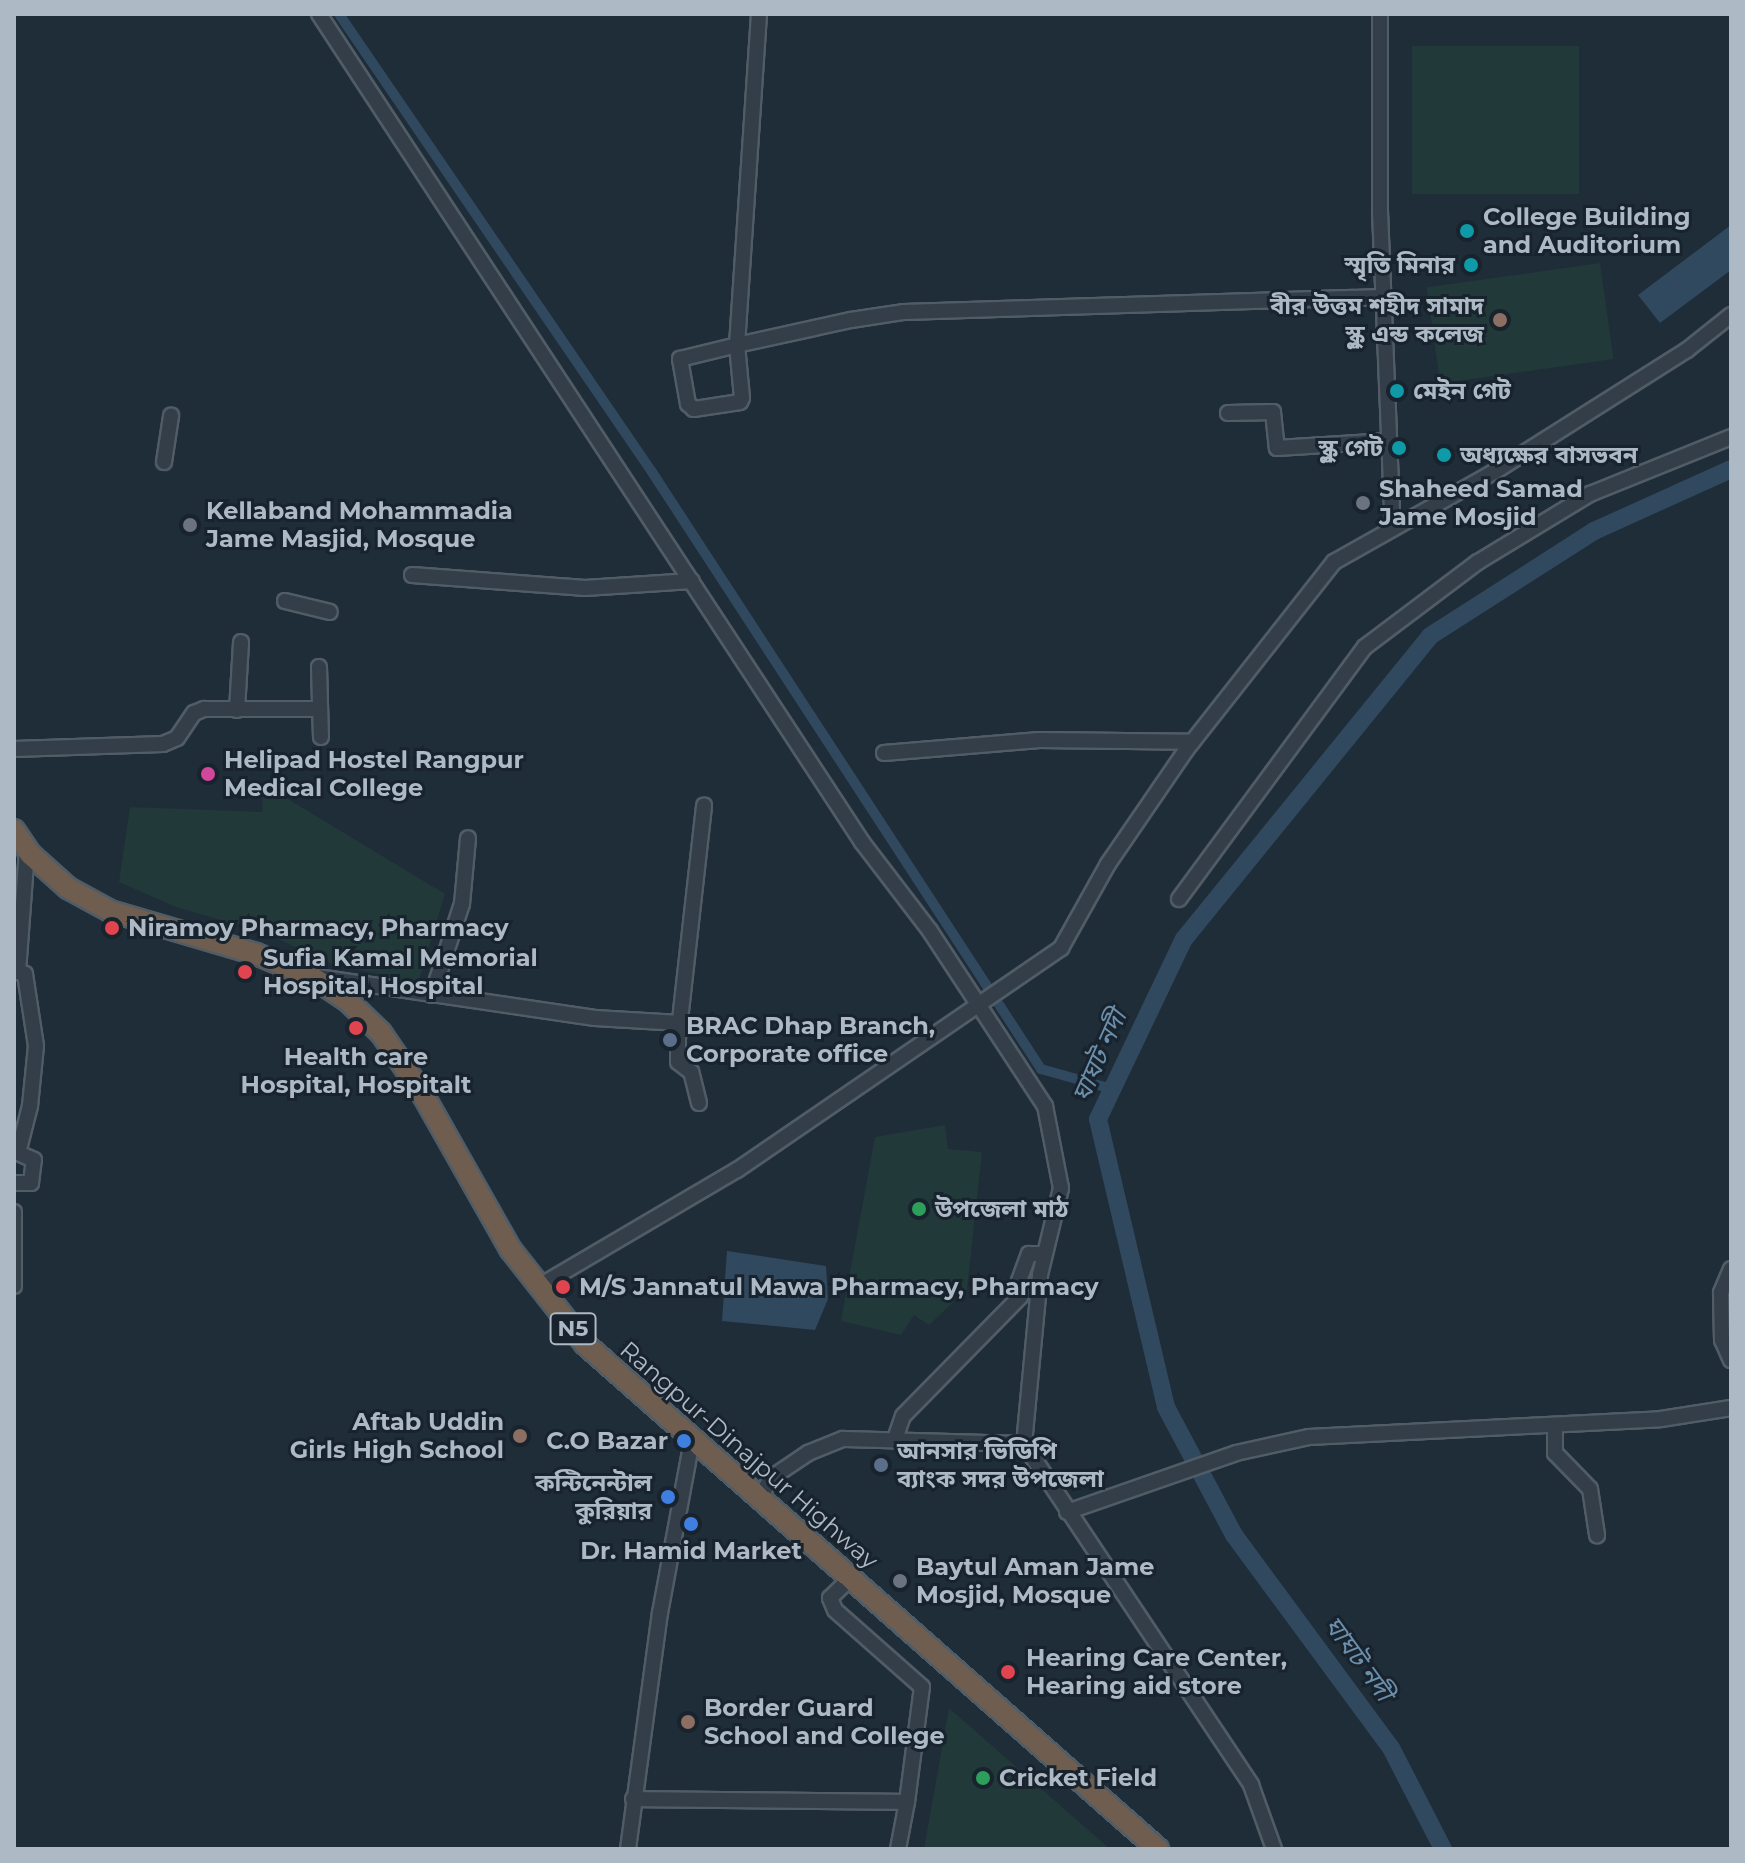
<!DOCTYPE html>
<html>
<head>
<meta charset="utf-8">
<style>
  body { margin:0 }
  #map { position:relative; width:1745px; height:1863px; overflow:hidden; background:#1f2d38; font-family:Montserrat,"Noto Sans Bengali",sans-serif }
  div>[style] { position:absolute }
  .green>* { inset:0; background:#213939; transform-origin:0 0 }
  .water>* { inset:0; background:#30495f }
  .canal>* { height:10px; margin:-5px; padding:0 5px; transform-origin:5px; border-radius:5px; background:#30495f }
  .river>* { height:18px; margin:-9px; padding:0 9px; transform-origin:9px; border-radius:9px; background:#30495f }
  .roads { filter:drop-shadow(2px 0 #505c66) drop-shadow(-2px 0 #505c66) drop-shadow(0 2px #505c66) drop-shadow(0 -2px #505c66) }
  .minor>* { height:14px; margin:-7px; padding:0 7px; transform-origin:7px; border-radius:7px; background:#333e49 }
  .highway>* { height:20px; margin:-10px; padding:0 10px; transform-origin:10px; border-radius:10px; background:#6f5e4f }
  .dots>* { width:22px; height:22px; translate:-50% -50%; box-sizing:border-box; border:4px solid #18232d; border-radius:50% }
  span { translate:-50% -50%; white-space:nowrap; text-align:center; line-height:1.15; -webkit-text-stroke:6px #18232d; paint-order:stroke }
  .shield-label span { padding:2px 6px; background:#18232d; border:2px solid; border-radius:6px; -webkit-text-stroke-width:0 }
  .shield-label { font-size:22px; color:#adb9c5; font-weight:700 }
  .poi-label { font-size:24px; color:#adb9c5; font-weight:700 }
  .left { translate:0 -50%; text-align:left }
  .right { translate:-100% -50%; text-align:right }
  .street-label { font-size:24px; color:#adb9c5 }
  .water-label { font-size:26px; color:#6b8fab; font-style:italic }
  .frame { position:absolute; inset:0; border:16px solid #adb9c5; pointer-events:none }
</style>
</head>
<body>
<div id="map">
  <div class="green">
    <i style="left:1412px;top:46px;width:167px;height:148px"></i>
    <i style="left:1600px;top:263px;width:97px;height:175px;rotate:82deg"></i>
    <i style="clip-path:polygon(263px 784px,445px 894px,418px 983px,332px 964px,265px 933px,176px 907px,119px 882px,130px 807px,262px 812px)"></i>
    <i style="clip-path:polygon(945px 1125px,948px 1149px,982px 1152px,967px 1289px,929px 1325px,914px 1315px,901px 1335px,841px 1321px,875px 1137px)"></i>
    <i style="clip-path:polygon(949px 1708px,1110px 1849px,924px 1849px)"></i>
  </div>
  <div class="water">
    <i style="clip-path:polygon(1731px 225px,1731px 270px,1660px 323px,1638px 295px)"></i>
    <i style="clip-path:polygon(727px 1251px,826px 1266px,828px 1299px,815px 1330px,722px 1321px)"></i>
  </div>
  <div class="canal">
    <i style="left:339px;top:14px;width:555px;rotate:55.65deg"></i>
    <i style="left:652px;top:472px;width:713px;rotate:56.91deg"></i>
    <i style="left:1041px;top:1069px;width:74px;rotate:15.7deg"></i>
  </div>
  <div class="river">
    <i style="left:1443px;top:1849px;width:114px;rotate:-117.2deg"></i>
    <i style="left:1391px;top:1748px;width:265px;rotate:-126.4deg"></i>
    <i style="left:1234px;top:1535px;width:145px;rotate:-118deg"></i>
    <i style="left:1166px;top:1407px;width:296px;rotate:-103.3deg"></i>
    <i style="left:1098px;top:1119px;width:199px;rotate:-64.5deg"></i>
    <i style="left:1184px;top:939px;width:390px;rotate:-50.9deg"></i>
    <i style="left:1430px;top:636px;width:195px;rotate:-32.6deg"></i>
    <i style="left:1594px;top:531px;width:150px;rotate:-24.3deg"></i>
  </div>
  <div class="roads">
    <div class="minor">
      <i style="left:319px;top:14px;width:990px;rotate:56.74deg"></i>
      <i style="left:862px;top:842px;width:112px;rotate:52.6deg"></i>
      <i style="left:930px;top:931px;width:209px;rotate:56.7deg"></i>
      <i style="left:1045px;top:1106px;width:84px;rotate:79deg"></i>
      <i style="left:1061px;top:1188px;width:89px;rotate:103.6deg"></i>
      <i style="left:1040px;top:1275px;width:170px;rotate:95.4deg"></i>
      <i style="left:759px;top:14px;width:332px;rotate:93.8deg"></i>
      <i style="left:737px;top:345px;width:53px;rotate:84.6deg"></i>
      <i style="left:742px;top:398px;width:4px;rotate:117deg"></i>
      <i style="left:740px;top:402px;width:47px;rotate:171.3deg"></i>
      <i style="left:694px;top:409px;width:8px;rotate:-140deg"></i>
      <i style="left:688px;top:404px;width:46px;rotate:-100.1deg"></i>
      <i style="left:680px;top:359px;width:59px;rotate:-13.8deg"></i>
      <i style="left:737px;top:345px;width:117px;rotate:-12.4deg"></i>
      <i style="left:851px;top:320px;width:54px;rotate:-8.6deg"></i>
      <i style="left:904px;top:312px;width:479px;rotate:-1.8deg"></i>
      <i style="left:1380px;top:14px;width:197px;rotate:90deg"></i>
      <i style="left:1380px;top:211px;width:317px;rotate:87.7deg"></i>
      <i style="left:1228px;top:413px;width:45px;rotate:-1.3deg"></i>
      <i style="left:1273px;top:412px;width:36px;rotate:84deg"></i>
      <i style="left:1277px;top:448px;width:112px;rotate:-3.6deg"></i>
      <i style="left:164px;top:462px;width:47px;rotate:-81.3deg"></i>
      <i style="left:412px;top:575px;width:173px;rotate:4.3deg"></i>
      <i style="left:585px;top:588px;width:107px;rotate:-3.7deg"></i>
      <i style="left:285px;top:601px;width:46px;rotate:13.7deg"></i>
      <i style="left:319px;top:667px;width:70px;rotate:88.4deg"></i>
      <i style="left:237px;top:710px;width:68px;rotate:-86.6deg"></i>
      <i style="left:14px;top:749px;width:149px;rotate:-1.9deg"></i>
      <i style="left:163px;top:744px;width:15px;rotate:-23deg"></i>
      <i style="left:177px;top:738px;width:30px;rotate:-56deg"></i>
      <i style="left:194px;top:713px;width:11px;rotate:-22deg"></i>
      <i style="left:204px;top:709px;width:115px"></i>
      <i style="left:884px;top:753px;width:156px;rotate:-4.8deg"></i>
      <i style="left:1039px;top:740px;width:153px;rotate:0.7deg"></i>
      <i style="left:1179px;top:899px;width:313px;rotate:-53.6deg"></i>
      <i style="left:1365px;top:647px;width:141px;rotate:-37deg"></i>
      <i style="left:1478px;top:562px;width:131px;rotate:-31.3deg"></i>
      <i style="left:1590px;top:494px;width:152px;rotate:-22deg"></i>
      <i style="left:317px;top:977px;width:281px;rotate:8.4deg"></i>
      <i style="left:595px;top:1018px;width:85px;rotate:3.4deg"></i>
      <i style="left:432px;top:995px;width:96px;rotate:-71.8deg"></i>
      <i style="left:462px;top:904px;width:66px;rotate:-84.8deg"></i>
      <i style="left:699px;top:1103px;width:32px;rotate:-104deg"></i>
      <i style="left:691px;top:1072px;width:16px;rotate:-142deg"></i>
      <i style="left:678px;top:1062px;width:24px;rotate:-90deg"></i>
      <i style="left:678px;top:1038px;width:234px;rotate:-83.6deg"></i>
      <i style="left:14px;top:1183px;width:17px"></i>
      <i style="left:31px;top:1183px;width:23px;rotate:-83deg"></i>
      <i style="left:34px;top:1160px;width:17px;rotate:-156deg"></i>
      <i style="left:18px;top:1153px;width:49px;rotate:-75.7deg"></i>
      <i style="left:30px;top:1106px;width:60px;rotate:-84.3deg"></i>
      <i style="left:36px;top:1046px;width:73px;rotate:-98.7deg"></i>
      <i style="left:25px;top:974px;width:7px;rotate:-164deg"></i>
      <i style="left:18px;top:972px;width:122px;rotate:-85.8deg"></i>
      <i style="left:14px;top:1212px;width:74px;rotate:90deg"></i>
      <i style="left:1731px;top:1269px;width:26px;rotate:113deg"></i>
      <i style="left:1721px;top:1293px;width:47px;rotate:88.8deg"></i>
      <i style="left:1722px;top:1340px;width:22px;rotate:66deg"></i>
      <i style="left:538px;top:1287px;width:231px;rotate:-30.5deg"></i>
      <i style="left:737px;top:1170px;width:393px;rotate:-34.4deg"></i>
      <i style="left:1061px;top:948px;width:96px;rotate:-60.8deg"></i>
      <i style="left:1108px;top:864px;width:138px;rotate:-55.6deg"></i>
      <i style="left:1186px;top:750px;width:239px;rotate:-51.8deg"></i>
      <i style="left:1334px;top:562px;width:184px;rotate:-29.4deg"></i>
      <i style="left:1494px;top:472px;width:228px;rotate:-32.3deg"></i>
      <i style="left:1687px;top:350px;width:56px;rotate:-38.5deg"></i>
      <i style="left:1555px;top:1425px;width:28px;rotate:90deg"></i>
      <i style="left:1555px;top:1453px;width:50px;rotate:45.8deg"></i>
      <i style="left:1590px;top:1489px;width:47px;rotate:81.3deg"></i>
      <i style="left:895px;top:1439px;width:24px;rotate:-71deg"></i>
      <i style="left:903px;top:1416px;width:167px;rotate:-45.5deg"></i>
      <i style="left:1020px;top:1297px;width:16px;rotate:-94deg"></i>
      <i style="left:1019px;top:1281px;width:29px;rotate:-70deg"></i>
      <i style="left:1029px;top:1254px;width:14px"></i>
      <i style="left:759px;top:1499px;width:24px;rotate:-60deg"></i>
      <i style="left:771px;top:1478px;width:45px;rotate:-34deg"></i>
      <i style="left:808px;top:1453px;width:38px;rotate:-22deg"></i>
      <i style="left:843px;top:1439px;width:181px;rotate:1.6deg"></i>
      <i style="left:1024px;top:1444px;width:410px;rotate:56.3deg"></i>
      <i style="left:1251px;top:1785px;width:68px;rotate:70.2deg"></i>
      <i style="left:1067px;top:1512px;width:179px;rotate:-19.2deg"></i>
      <i style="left:1236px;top:1453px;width:75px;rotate:-12.4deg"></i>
      <i style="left:1309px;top:1437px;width:352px;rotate:-2.9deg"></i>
      <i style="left:1661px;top:1419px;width:71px;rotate:-8.9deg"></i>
      <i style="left:633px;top:1799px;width:274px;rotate:0.6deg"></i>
      <i style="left:907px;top:1802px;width:116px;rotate:-82.6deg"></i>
      <i style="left:922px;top:1687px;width:116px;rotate:-138.5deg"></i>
      <i style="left:835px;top:1610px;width:13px;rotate:-113deg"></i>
      <i style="left:830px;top:1598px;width:28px;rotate:-44deg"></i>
      <i style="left:628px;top:1849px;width:238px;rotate:-82.3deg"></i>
      <i style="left:660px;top:1613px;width:176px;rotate:-79.5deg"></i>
      <i style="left:898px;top:1849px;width:48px;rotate:-79.2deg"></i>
    </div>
    <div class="highway">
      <i style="left:14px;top:830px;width:29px;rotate:56deg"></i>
      <i style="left:30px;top:854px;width:51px;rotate:41.8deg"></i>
      <i style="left:68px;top:888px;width:48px;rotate:28.7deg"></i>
      <i style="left:110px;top:911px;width:152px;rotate:16.4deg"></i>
      <i style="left:256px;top:954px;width:61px;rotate:22.3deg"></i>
      <i style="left:312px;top:977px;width:43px;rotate:33.7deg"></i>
      <i style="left:348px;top:1001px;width:46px;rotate:44.1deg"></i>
      <i style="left:381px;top:1033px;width:73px;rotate:55.7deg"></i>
      <i style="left:422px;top:1093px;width:180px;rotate:60.5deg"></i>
      <i style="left:511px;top:1250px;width:120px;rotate:51.8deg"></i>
      <i style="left:585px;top:1344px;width:764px;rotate:41.39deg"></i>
    </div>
  </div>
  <div class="dots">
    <i style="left:1467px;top:231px;background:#0f9aa8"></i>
    <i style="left:1471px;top:265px;background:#0f9aa8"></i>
    <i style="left:1500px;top:320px;background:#8d6e63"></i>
    <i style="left:1397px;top:391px;background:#0f9aa8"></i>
    <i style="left:1399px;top:448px;background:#0f9aa8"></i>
    <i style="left:1444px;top:455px;background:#0f9aa8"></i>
    <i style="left:1363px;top:503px;background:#6b7280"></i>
    <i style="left:190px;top:525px;background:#6b7280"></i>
    <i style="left:208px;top:774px;background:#d1479c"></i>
    <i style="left:112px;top:928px;background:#e0444e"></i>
    <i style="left:245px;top:972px;background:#e0444e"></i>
    <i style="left:356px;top:1028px;background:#e0444e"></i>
    <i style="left:670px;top:1040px;background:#5c6f8a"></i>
    <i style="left:919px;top:1209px;background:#2e9e5b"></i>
    <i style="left:563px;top:1287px;background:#e0444e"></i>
    <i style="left:520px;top:1436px;background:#8d6e63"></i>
    <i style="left:684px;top:1441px;background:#3f7fe0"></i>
    <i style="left:881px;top:1465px;background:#5c6f8a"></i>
    <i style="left:668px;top:1497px;background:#3f7fe0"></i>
    <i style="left:691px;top:1524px;background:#3f7fe0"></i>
    <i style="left:900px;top:1581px;background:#6b7280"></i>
    <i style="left:1008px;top:1672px;background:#e0444e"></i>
    <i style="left:688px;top:1722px;background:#8d6e63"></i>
    <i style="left:983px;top:1778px;background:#2e9e5b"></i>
  </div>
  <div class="shield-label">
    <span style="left:573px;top:1329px">N5</span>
  </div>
  <div class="poi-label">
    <span class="left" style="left:1483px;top:231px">College Building<br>and Auditorium</span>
    <span class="right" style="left:1455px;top:265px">স্মৃতি মিনার</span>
    <span class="right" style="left:1484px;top:320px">বীর উত্তম শহীদ সামাদ<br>স্কুল এন্ড কলেজ</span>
    <span class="left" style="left:1413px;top:391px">মেইন গেট</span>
    <span class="right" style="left:1383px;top:448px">স্কুল গেট</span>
    <span class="left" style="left:1460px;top:455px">অধ্যক্ষের বাসভবন</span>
    <span class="left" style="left:1379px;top:503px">Shaheed Samad<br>Jame Mosjid</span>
    <span class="left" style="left:206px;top:525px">Kellaband Mohammadia<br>Jame Masjid, Mosque</span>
    <span class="left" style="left:224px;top:774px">Helipad Hostel Rangpur<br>Medical College</span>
    <span class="left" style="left:128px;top:928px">Niramoy Pharmacy, Pharmacy</span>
    <span class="left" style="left:263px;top:972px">Sufia Kamal Memorial<br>Hospital, Hospital</span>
    <span class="left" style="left:686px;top:1040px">BRAC Dhap Branch,<br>Corporate office</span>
    <span style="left:356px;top:1071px">Health care<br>Hospital, Hospitalt</span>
    <span class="left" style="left:935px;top:1209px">উপজেলা মাঠ</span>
    <span class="left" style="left:579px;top:1287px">M/S Jannatul Mawa Pharmacy, Pharmacy</span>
    <span class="right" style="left:504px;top:1436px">Aftab Uddin<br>Girls High School</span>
    <span class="right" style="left:668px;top:1441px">C.O Bazar</span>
    <span class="left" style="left:897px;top:1465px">আনসার ভিডিপি<br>ব্যাংক সদর উপজেলা</span>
    <span class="right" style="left:652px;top:1497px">কন্টিনেন্টাল<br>কুরিয়ার</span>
    <span style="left:691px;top:1551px">Dr. Hamid Market</span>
    <span class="left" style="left:916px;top:1581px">Baytul Aman Jame<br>Mosjid, Mosque</span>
    <span class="left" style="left:1026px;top:1672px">Hearing Care Center,<br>Hearing aid store</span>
    <span class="left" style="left:704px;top:1722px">Border Guard<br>School and College</span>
    <span class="left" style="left:999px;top:1778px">Cricket Field</span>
  </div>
  <div class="street-label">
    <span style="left:749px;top:1455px;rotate:41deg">Rangpur-Dinajpur Highway</span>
  </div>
  <div class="water-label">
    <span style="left:1100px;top:1056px;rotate:-66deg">ঘাঘট নদী</span>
    <span style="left:1358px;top:1659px;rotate:54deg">ঘাঘট নদী</span>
  </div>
  <div class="frame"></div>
</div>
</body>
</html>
